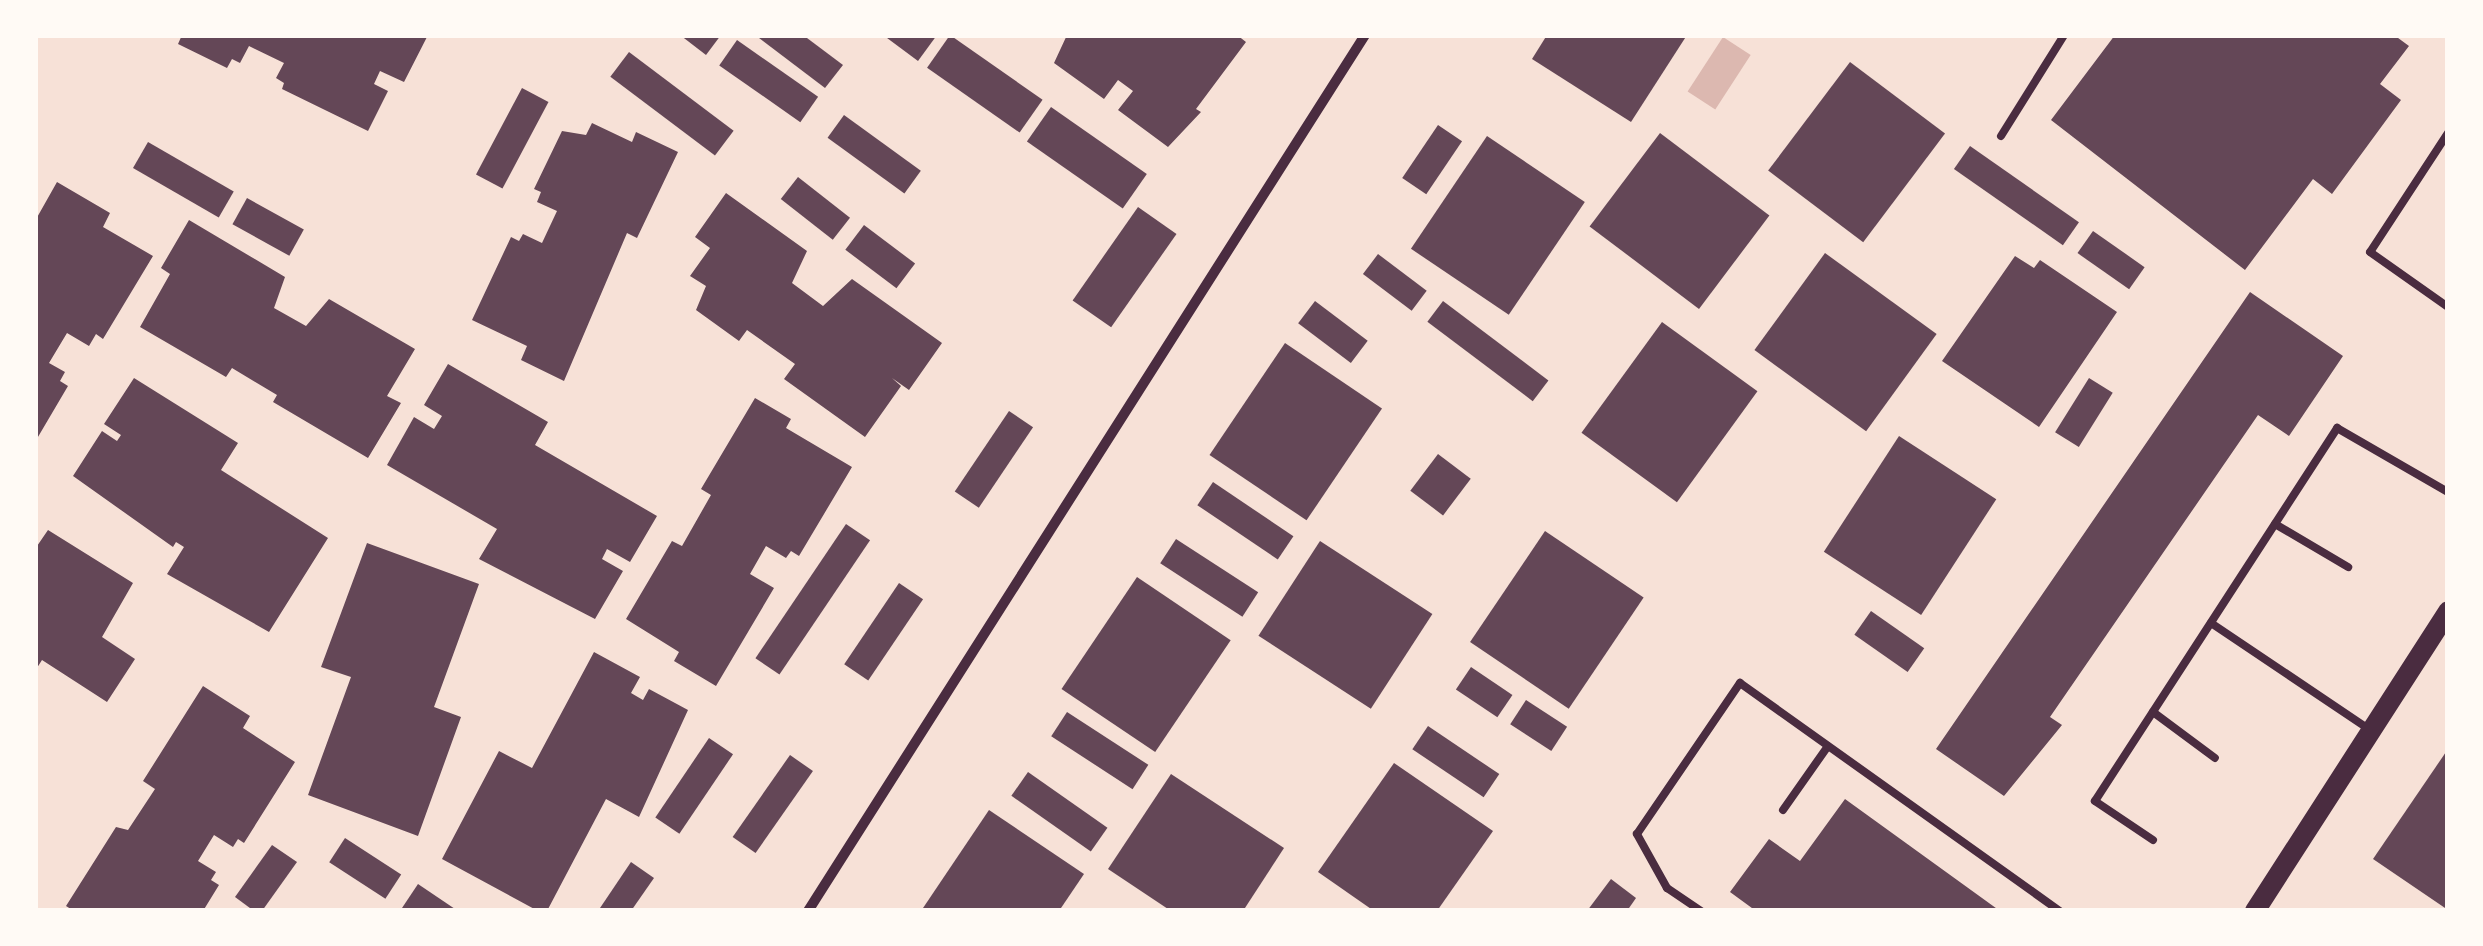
<!DOCTYPE html>
<html>
<head>
<meta charset="utf-8">
<style>
  body { margin:0 }
  #map { position:relative; width:2483px; height:946px; overflow:hidden; background:#f7e1d7; font-family:"Open Sans",sans-serif }
  div>[style] { position:absolute }
  .water>* { inset:0; background:#dcb8b0; transform-origin:0 0 }
  .building>* { inset:0; background:#644757; transform-origin:0 0 }
  .service>* { height:8px; margin:-4px; padding:0 4px; transform-origin:4px; border-radius:4px; background:#4a2c40 }
  .minor>* { height:10px; margin:-5px; padding:0 5px; transform-origin:5px; border-radius:5px; background:#4a2c40 }
  .secondary>* { height:20px; margin:-10px; padding:0 10px; transform-origin:10px; border-radius:10px; background:#4a2c40 }
  span { translate:-50% -50%; white-space:nowrap; text-align:center; line-height:1.15; -webkit-text-stroke:8px #fffaf5; paint-order:stroke }
  .frame { position:absolute; inset:0; border:38px solid #fffaf5; pointer-events:none }
</style>
</head>
<body>
<div id="map">
  <div class="water">
    <i style="left:1723px;top:37px;width:33px;height:65px;rotate:33deg"></i>
  </div>
  <div class="building">
    <i style="clip-path:polygon(182px 35px,428px 35px,404px 82px,380px 71px,374px 84px,388px 91px,368px 131px,282px 89px,284px 83px,276px 78px,284px 63px,249px 46px,240px 63px,232px 59px,227px 68px,178px 44px)"></i>
    <i style="clip-path:polygon(680px 35px,721px 35px,706px 55px)"></i>
    <i style="clip-path:polygon(755px 35px,803px 35px,843px 65px,825px 88px)"></i>
    <i style="clip-path:polygon(883px 35px,937px 35px,918px 61px)"></i>
    <i style="left:950px;top:35px;width:113px;height:40px;rotate:35deg"></i>
    <i style="clip-path:polygon(1067px 35px,1237px 35px,1246px 42px,1196px 109px,1201px 112px,1168px 147px,1118px 110px,1133px 91px,1118px 80px,1104px 99px,1054px 63px)"></i>
    <i style="clip-path:polygon(1547px 35px,1687px 35px,1631px 122px,1532px 59px)"></i>
    <i style="clip-path:polygon(2115px 35px,2394px 35px,2409px 46px,2380px 84px,2401px 100px,2332px 194px,2313px 179px,2245px 270px,2051px 120px)"></i>
    <i style="left:737px;top:40px;width:99px;height:31px;rotate:35deg"></i>
    <i style="left:629px;top:52px;width:131px;height:31px;rotate:37deg"></i>
    <i style="left:1850px;top:62px;width:119px;height:136px;rotate:37deg"></i>
    <i style="left:522px;top:88px;width:30px;height:98px;rotate:28deg"></i>
    <i style="left:1051px;top:107px;width:117px;height:42px;rotate:35deg"></i>
    <i style="left:844px;top:115px;width:95px;height:28px;rotate:36deg"></i>
    <i style="clip-path:polygon(592px 123px,632px 142px,636px 132px,678px 152px,637px 238px,627px 233px,564px 381px,521px 360px,527px 346px,472px 320px,511px 237px,519px 241px,523px 234px,542px 243px,557px 211px,537px 202px,541px 192px,534px 189px,562px 131px,586px 135px)"></i>
    <i style="left:1438px;top:125px;width:29px;height:64px;rotate:34deg"></i>
    <i style="left:1660px;top:133px;width:137px;height:117px;rotate:37deg"></i>
    <i style="left:1487px;top:136px;width:118px;height:136px;rotate:34deg"></i>
    <i style="left:148px;top:142px;width:99px;height:30px;rotate:30deg"></i>
    <i style="left:1970px;top:146px;width:133px;height:28px;rotate:35deg"></i>
    <i style="left:798px;top:177px;width:66px;height:28px;rotate:38deg"></i>
    <i style="clip-path:polygon(57px 182px,110px 213px,103px 227px,153px 256px,103px 339px,96px 334px,89px 346px,67px 333px,49px 363px,65px 372px,60px 381px,68px 386px,35px 442px,35px 221px)"></i>
    <i style="clip-path:polygon(726px 193px,807px 251px,792px 283px,823px 306px,852px 279px,942px 343px,909px 390px,892px 378px,901px 386px,865px 437px,784px 379px,795px 364px,747px 330px,739px 341px,696px 310px,706px 286px,690px 276px,710px 248px,695px 237px)"></i>
    <i style="left:247px;top:198px;width:65px;height:30px;rotate:29deg"></i>
    <i style="left:1138px;top:207px;width:47px;height:114px;rotate:35deg"></i>
    <i style="clip-path:polygon(189px 220px,285px 277px,274px 308px,306px 326px,329px 299px,415px 349px,387px 396px,401px 403px,368px 458px,273px 402px,277px 395px,232px 368px,226px 377px,140px 327px,170px 274px,161px 268px)"></i>
    <i style="left:864px;top:225px;width:64px;height:31px;rotate:37deg"></i>
    <i style="left:2093px;top:231px;width:63px;height:27px;rotate:35deg"></i>
    <i style="left:1825px;top:253px;width:138px;height:120px;rotate:36deg"></i>
    <i style="left:1378px;top:254px;width:61px;height:25px;rotate:37deg"></i>
    <i style="clip-path:polygon(2015px 256px,2034px 268px,2040px 260px,2117px 312px,2039px 427px,1942px 361px)"></i>
    <i style="clip-path:polygon(2250px 292px,2343px 356px,2289px 436px,2258px 415px,2050px 717px,2062px 725px,2004px 796px,1936px 749px)"></i>
    <i style="left:1315px;top:301px;width:66px;height:28px;rotate:37deg"></i>
    <i style="left:1443px;top:301px;width:132px;height:26px;rotate:37deg"></i>
    <i style="left:1662px;top:322px;width:118px;height:137px;rotate:36deg"></i>
    <i style="left:1285px;top:343px;width:117px;height:135px;rotate:34deg"></i>
    <i style="clip-path:polygon(448px 364px,548px 422px,535px 445px,657px 516px,630px 562px,607px 549px,602px 559px,623px 571px,595px 619px,479px 559px,497px 529px,387px 465px,414px 417px,434px 429px,442px 416px,424px 405px)"></i>
    <i style="clip-path:polygon(134px 378px,238px 443px,221px 470px,328px 538px,269px 632px,167px 574px,184px 547px,176px 542px,173px 547px,73px 476px,102px 431px,117px 441px,121px 435px,104px 424px)"></i>
    <i style="left:2089px;top:378px;width:28px;height:64px;rotate:32deg"></i>
    <i style="clip-path:polygon(755px 398px,791px 419px,786px 428px,852px 467px,799px 556px,791px 551px,786px 558px,766px 546px,750px 574px,774px 588px,716px 686px,674px 661px,679px 652px,626px 619px,672px 541px,682px 546px,711px 495px,701px 489px)"></i>
    <i style="left:1009px;top:411px;width:29px;height:97px;rotate:34deg"></i>
    <i style="left:1899px;top:436px;width:116px;height:138px;rotate:33deg"></i>
    <i style="left:1438px;top:454px;width:41px;height:46px;rotate:37deg"></i>
    <i style="left:1213px;top:482px;width:97px;height:28px;rotate:34deg"></i>
    <i style="left:846px;top:524px;width:29px;height:162px;rotate:34deg"></i>
    <i style="clip-path:polygon(48px 530px,133px 583px,102px 637px,135px 659px,107px 702px,42px 660px,35px 671px,35px 549px)"></i>
    <i style="left:1545px;top:531px;width:119px;height:134px;rotate:34deg"></i>
    <i style="left:1176px;top:539px;width:98px;height:29px;rotate:33deg"></i>
    <i style="left:1320px;top:541px;width:134px;height:113px;rotate:33deg"></i>
    <i style="clip-path:polygon(367px 543px,479px 584px,434px 707px,461px 717px,418px 836px,308px 795px,351px 677px,321px 667px)"></i>
    <i style="left:1137px;top:577px;width:113px;height:135px;rotate:34deg"></i>
    <i style="left:899px;top:583px;width:29px;height:98px;rotate:34deg"></i>
    <i style="left:1871px;top:611px;width:65px;height:29px;rotate:35deg"></i>
    <i style="clip-path:polygon(594px 652px,640px 677px,631px 693px,643px 700px,649px 689px,688px 710px,639px 817px,606px 799px,547px 911px,538px 911px,442px 859px,499px 751px,532px 768px)"></i>
    <i style="left:1471px;top:667px;width:50px;height:27px;rotate:34deg"></i>
    <i style="clip-path:polygon(203px 686px,250px 716px,243px 728px,295px 762px,244px 843px,238px 839px,233px 847px,214px 835px,198px 861px,216px 872px,211px 880px,219px 885px,203px 911px,74px 911px,66px 906px,116px 827px,128px 830px,155px 789px,143px 781px)"></i>
    <i style="left:1526px;top:700px;width:49px;height:29px;rotate:33deg"></i>
    <i style="left:1067px;top:712px;width:97px;height:29px;rotate:33deg"></i>
    <i style="left:1428px;top:726px;width:86px;height:28px;rotate:34deg"></i>
    <i style="left:709px;top:738px;width:29px;height:96px;rotate:34deg"></i>
    <i style="clip-path:polygon(2448px 749px,2448px 910px,2373px 859px)"></i>
    <i style="left:790px;top:755px;width:28px;height:100px;rotate:35deg"></i>
    <i style="clip-path:polygon(1394px 763px,1493px 831px,1437px 911px,1374px 911px,1318px 872px)"></i>
    <i style="left:1028px;top:772px;width:97px;height:29px;rotate:35deg"></i>
    <i style="clip-path:polygon(1171px 774px,1284px 848px,1243px 911px,1171px 911px,1108px 869px)"></i>
    <i style="clip-path:polygon(1845px 799px,2000px 911px,1756px 911px,1730px 892px,1769px 839px,1800px 861px)"></i>
    <i style="clip-path:polygon(989px 810px,1084px 874px,1059px 911px,921px 911px)"></i>
    <i style="left:345px;top:838px;width:67px;height:29px;rotate:33deg"></i>
    <i style="clip-path:polygon(272px 845px,297px 862px,262px 911px,254px 911px,235px 897px)"></i>
    <i style="clip-path:polygon(631px 862px,654px 878px,631px 911px,598px 911px)"></i>
    <i style="clip-path:polygon(1611px 879px,1636px 898px,1627px 911px,1587px 911px)"></i>
    <i style="clip-path:polygon(418px 884px,458px 911px,402px 908px)"></i>
  </div>
  <div class="service">
    <i style="left:2448px;top:133px;width:142px;rotate:123.2deg"></i>
    <i style="left:2370px;top:252px;width:95px;rotate:35.2deg"></i>
    <i style="left:2001px;top:136px;width:119px;rotate:-58deg"></i>
    <i style="left:2275px;top:524px;width:85px;rotate:30.5deg"></i>
    <i style="left:2211px;top:623px;width:190px;rotate:33.9deg"></i>
    <i style="left:2153px;top:712px;width:77px;rotate:36.6deg"></i>
    <i style="left:1783px;top:810px;width:78px;rotate:-54.9deg"></i>
    <i style="left:2153px;top:840px;width:70px;rotate:-146.1deg"></i>
    <i style="left:2095px;top:801px;width:445px;rotate:-57deg"></i>
    <i style="left:2337px;top:428px;width:128px;rotate:30deg"></i>
    <i style="left:1701px;top:911px;width:41px;rotate:-145.9deg"></i>
    <i style="left:1667px;top:888px;width:62px;rotate:-119.1deg"></i>
    <i style="left:1637px;top:834px;width:183px;rotate:-55.7deg"></i>
    <i style="left:1740px;top:683px;width:393px;rotate:35.5deg"></i>
  </div>
  <div class="minor">
    <i style="left:808px;top:911px;width:1038px;rotate:-57.55deg"></i>
  </div>
  <div class="secondary">
    <i style="left:2255px;top:911px;width:357px;rotate:-57.2deg"></i>
  </div>
  <div class="frame"></div>
</div>
</body>
</html>
